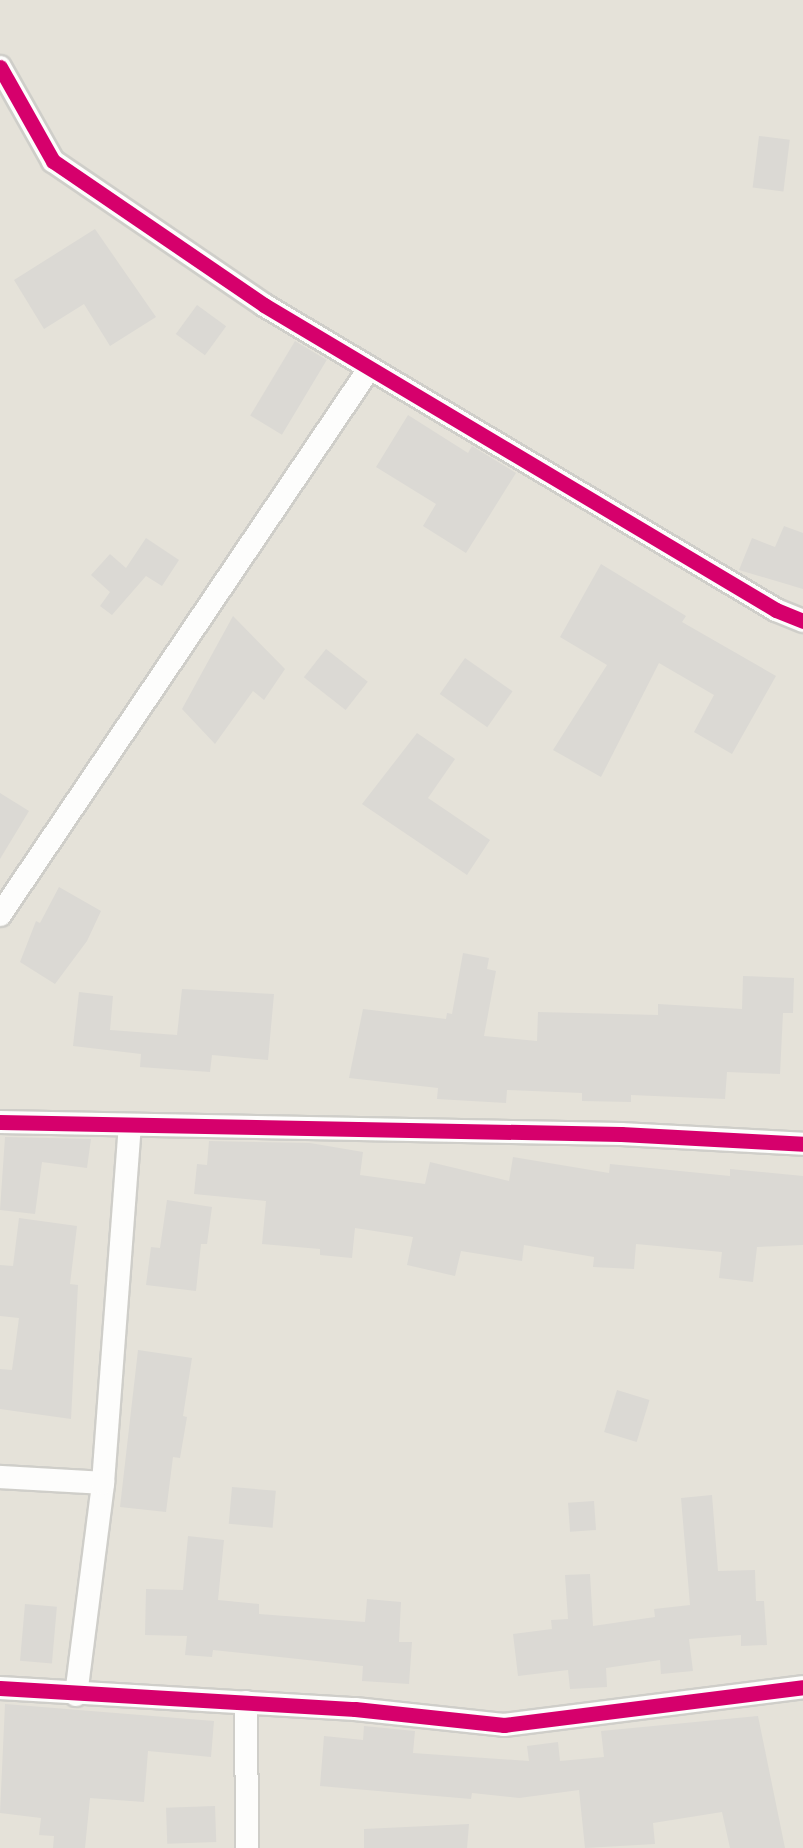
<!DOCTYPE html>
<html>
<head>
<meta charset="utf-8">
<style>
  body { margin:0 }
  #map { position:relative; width:803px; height:1848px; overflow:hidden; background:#f1f0eb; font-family:"Varela Round",sans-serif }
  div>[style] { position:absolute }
  .residential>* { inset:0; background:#e5e2d9; transform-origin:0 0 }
  .building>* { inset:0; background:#dbd9d4; transform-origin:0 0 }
  .roads { filter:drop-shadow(2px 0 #cfcec9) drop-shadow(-2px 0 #cfcec9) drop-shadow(0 2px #cfcec9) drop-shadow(0 -2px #cfcec9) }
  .street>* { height:22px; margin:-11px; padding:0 11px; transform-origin:11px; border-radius:11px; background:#fdfdfc }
  .cycleway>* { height:15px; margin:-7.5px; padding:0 7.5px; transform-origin:7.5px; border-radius:7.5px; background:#d6006c }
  span { translate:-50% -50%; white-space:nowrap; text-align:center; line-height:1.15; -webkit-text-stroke:10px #fff; paint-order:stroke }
</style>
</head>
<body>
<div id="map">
  <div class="residential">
    <i style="left:0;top:0;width:803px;height:1848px"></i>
  </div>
  <div class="building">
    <i style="left:759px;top:136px;width:31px;height:52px;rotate:7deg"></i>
    <i style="clip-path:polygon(95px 229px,156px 317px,110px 346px,84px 304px,44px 329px,14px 280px)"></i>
    <i style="left:197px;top:305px;width:36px;height:36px;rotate:36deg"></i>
    <i style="left:295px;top:341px;width:37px;height:87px;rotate:31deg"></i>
    <i style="clip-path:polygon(408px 415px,468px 453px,472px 446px,516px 473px,466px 553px,423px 526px,436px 504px,376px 467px)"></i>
    <i style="clip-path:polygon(784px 526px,803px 533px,803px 589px,739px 570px,752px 538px,775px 547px)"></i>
    <i style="clip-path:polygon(146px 538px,179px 560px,162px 586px,146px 576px,112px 615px,100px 606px,110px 592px,91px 575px,110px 554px,126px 568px)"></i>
    <i style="clip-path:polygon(601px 564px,686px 616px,682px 622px,776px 676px,732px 754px,694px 732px,714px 695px,659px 663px,601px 777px,553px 750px,607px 665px,560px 637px)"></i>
    <i style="clip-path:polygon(233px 616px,285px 669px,264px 700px,253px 691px,215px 744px,182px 709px)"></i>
    <i style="left:326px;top:649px;width:53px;height:36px;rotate:38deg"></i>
    <i style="left:465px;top:658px;width:58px;height:44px;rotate:35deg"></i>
    <i style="clip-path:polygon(417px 733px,455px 759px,428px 798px,490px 840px,467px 875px,362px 804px)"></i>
    <i style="clip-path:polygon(0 793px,29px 811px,0 859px)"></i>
    <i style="clip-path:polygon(59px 887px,101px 911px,87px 941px,55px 984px,20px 962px,36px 921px,40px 923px)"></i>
    <i style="clip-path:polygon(463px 953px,489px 958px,487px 969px,496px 971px,484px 1036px,537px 1041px,538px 1012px,658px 1015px,658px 1004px,742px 1009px,743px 976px,794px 978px,793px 1013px,783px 1013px,780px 1074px,727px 1072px,725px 1099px,631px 1095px,631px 1102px,582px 1101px,582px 1093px,507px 1090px,506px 1103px,437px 1099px,438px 1088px,349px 1078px,363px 1009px,446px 1019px,447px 1013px,452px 1014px)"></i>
    <i style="clip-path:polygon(182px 989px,274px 994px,268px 1060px,212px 1055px,210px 1072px,140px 1067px,141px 1054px,73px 1046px,79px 992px,113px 996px,110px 1030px,177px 1035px)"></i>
    <i style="clip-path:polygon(5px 1137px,91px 1139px,87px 1168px,42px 1162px,35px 1214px,0 1210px)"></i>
    <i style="clip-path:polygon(209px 1141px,310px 1143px,363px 1152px,360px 1175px,425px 1184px,430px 1162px,509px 1181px,513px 1157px,609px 1173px,610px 1164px,730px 1176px,730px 1169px,803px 1176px,803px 1245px,757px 1247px,753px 1282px,719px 1278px,722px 1252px,636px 1244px,634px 1269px,593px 1267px,594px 1257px,524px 1245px,522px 1261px,461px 1251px,455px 1276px,407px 1265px,413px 1237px,355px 1228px,352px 1258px,320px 1255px,320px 1249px,262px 1244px,266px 1201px,194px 1194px,197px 1164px,207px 1165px)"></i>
    <i style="clip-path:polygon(167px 1200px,212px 1207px,207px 1244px,201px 1244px,196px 1291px,146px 1285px,151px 1247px,160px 1248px)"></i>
    <i style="clip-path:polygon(19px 1218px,77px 1226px,70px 1284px,78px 1285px,71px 1419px,0 1409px,0 1369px,12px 1370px,19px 1318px,0 1316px,0 1265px,13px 1266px)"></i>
    <i style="clip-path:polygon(138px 1350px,192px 1358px,183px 1416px,187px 1417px,180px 1458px,173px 1457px,166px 1512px,120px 1507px)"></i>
    <i style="left:617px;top:1390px;width:34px;height:44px;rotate:17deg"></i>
    <i style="left:232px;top:1487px;width:44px;height:37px;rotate:5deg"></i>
    <i style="clip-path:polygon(712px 1495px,718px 1571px,755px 1570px,756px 1601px,764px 1601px,767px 1645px,741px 1646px,741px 1635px,689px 1639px,693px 1671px,661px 1674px,660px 1660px,606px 1668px,607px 1687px,570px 1689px,568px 1670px,518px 1676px,513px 1634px,552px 1629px,551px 1620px,568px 1619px,565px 1575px,590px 1574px,593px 1626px,655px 1617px,654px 1609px,690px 1605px,681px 1498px)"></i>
    <i style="left:594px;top:1501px;width:29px;height:26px;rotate:86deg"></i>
    <i style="clip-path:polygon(188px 1536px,224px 1540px,218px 1600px,259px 1604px,259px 1614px,365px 1622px,367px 1599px,401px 1602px,399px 1642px,412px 1642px,409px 1684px,362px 1681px,363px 1666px,213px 1650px,212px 1657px,185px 1655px,187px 1636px,145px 1635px,146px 1589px,183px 1590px)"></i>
    <i style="left:25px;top:1604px;width:32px;height:57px;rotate:5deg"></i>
    <i style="clip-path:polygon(5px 1704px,214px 1721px,211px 1757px,148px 1751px,144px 1802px,90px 1798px,85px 1848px,53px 1848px,54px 1836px,39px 1835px,41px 1818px,0 1813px)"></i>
    <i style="clip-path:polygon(758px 1716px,785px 1848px,730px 1848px,722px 1812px,653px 1823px,655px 1844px,585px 1848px,579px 1790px,519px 1798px,472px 1793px,471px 1799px,320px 1786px,324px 1736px,363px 1740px,364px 1726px,415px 1731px,413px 1753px,529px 1761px,527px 1746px,558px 1742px,560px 1761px,604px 1757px,601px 1731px)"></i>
    <i style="left:215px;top:1806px;width:36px;height:49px;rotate:88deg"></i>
    <i style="clip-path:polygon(469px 1824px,467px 1848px,364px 1848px,364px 1829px)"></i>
  </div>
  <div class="roads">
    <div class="street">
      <i style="left:0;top:67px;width:108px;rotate:60.6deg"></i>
      <i style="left:53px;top:161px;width:255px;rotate:34.3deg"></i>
      <i style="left:264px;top:305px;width:596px;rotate:30.78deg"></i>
      <i style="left:776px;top:610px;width:29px;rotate:22deg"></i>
      <i style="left:0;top:915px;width:659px;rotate:-55.95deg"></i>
      <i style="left:0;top:1122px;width:621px;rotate:1.11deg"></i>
      <i style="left:621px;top:1134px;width:182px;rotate:3.1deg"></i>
      <i style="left:0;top:1477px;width:103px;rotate:3.3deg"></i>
      <i style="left:0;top:1688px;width:356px;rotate:3.4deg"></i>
      <i style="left:355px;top:1709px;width:150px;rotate:6.1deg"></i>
      <i style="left:504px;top:1725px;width:301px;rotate:-7.2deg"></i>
      <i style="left:76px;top:1695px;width:214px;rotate:-82.7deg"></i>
      <i style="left:103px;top:1483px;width:356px;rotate:-85.7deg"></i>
      <i style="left:246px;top:1702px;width:146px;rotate:89.6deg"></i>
    </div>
  </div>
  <div class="cycleway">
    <i style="left:0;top:67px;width:108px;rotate:60.6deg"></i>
    <i style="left:53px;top:161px;width:255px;rotate:34.3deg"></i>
    <i style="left:264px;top:305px;width:596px;rotate:30.78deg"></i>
    <i style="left:776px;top:610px;width:29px;rotate:22deg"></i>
    <i style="left:0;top:1122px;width:621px;rotate:1.11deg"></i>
    <i style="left:621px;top:1134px;width:182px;rotate:3.1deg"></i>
    <i style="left:0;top:1688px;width:356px;rotate:3.4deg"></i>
    <i style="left:355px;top:1709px;width:150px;rotate:6.1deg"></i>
    <i style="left:504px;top:1725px;width:301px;rotate:-7.2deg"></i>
  </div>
</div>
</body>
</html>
